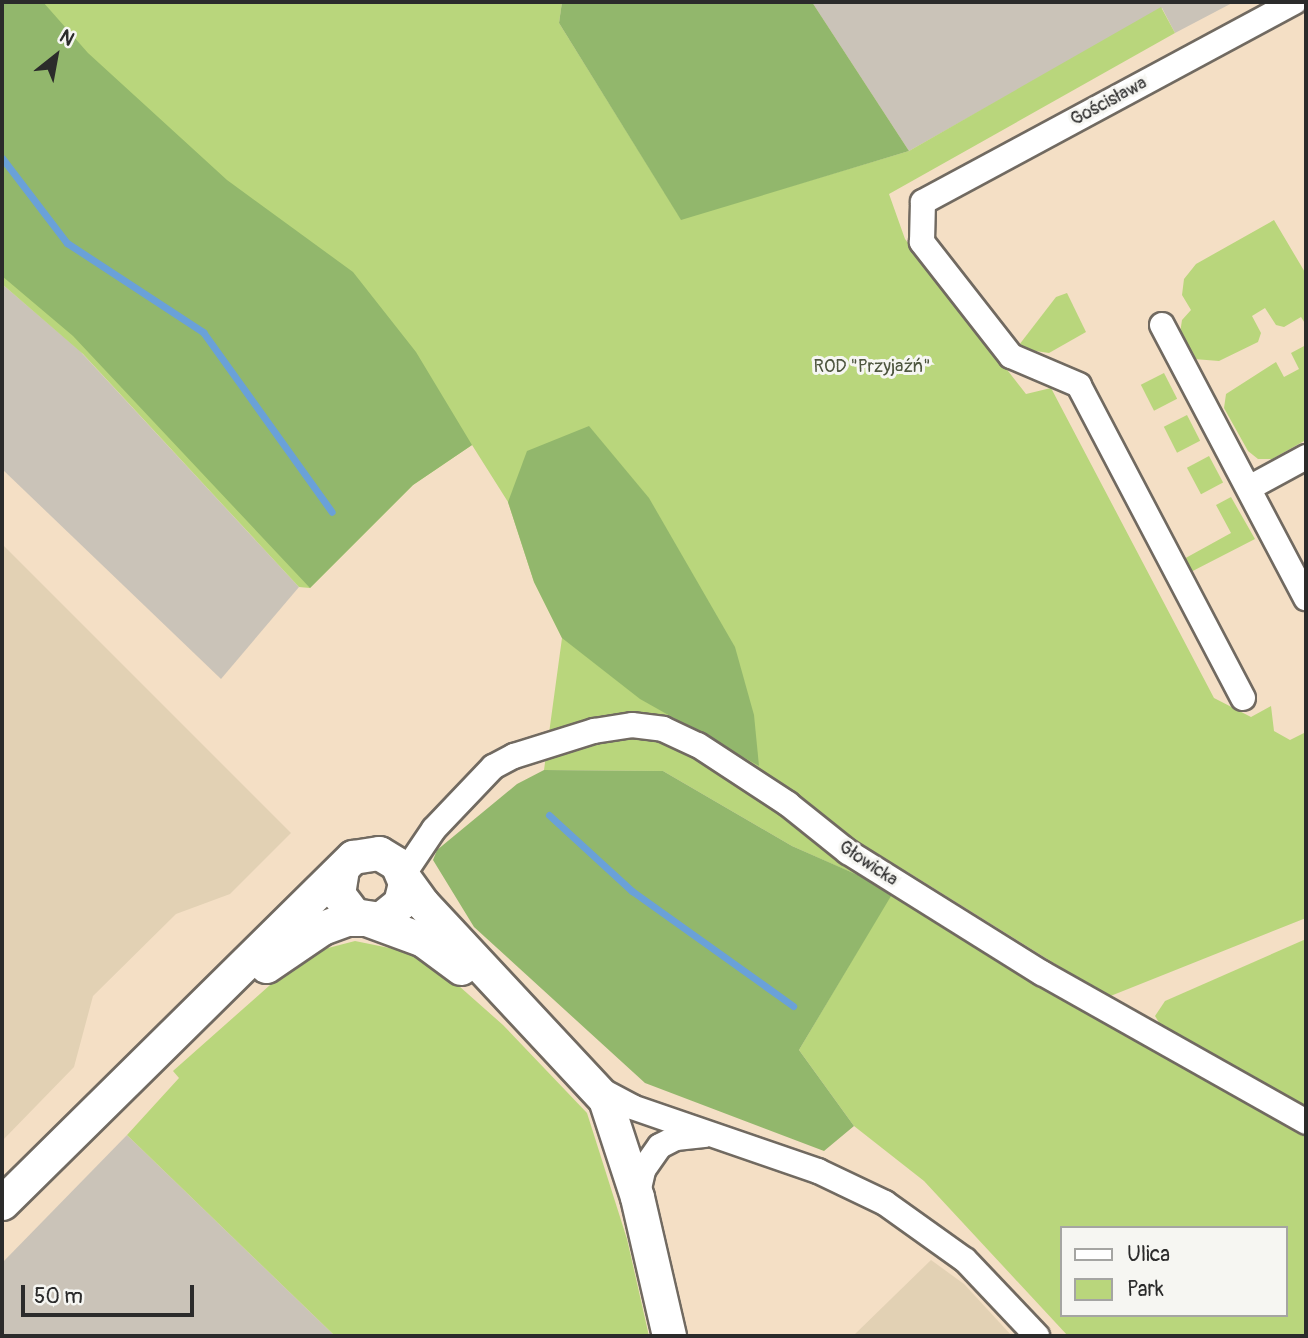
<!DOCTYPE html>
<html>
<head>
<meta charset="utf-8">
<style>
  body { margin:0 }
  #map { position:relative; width:1308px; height:1338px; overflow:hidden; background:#f4dfc5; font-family:Pangolin,sans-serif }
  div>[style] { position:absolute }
  .built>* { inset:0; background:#e2d1b4 }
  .industrial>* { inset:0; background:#cac3b8 }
  .green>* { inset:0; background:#b9d67c; transform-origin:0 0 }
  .forest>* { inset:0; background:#92b76c }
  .stream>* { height:7px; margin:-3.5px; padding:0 3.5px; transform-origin:3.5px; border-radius:3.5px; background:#6aa1d8 }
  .roads { filter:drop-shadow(2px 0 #716a61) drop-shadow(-2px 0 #716a61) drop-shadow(0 2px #716a61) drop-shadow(0 -2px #716a61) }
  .street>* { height:24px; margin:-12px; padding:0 12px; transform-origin:12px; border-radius:12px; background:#fff }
  .secondary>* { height:33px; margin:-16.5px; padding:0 16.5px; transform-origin:16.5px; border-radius:16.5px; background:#fff }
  span { translate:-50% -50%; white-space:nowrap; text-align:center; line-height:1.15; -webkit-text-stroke:6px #f6f6f2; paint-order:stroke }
  .street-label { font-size:18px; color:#2b2b2b }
  .park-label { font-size:18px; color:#4e563f }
  .frame { position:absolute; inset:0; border:4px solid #2b2b2b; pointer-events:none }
  .legend { position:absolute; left:1060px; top:1226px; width:228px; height:91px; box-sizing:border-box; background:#f6f6f2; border:2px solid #a5a5a2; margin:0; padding:9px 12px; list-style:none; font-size:21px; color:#2b2b2b }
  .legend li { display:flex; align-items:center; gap:14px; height:35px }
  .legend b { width:35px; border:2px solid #a5a5a2 }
  .north { position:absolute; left:21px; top:21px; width:70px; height:70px; -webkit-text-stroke:5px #f6f6f2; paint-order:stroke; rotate:31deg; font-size:19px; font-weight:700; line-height:28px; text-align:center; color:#2b2b2b }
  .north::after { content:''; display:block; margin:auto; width:24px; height:32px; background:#2b2b2b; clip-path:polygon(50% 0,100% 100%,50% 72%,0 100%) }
  .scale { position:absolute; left:21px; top:1285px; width:173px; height:32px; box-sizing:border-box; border:4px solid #2b2b2b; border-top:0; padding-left:9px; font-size:21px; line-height:24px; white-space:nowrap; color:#2b2b2b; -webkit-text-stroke:5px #f6f6f2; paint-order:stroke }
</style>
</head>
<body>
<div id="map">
  <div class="built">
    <i style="clip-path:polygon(2px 544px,291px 833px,230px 894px,176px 914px,93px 996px,74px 1067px,2px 1141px)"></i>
    <i style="clip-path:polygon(931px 1260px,964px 1284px,1012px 1336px,853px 1336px)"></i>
  </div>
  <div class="industrial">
    <i style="clip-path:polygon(812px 2px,1234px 2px,1175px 33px,1162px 8px,909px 151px)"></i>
    <i style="clip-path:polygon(2px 284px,79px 350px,299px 587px,221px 679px,2px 469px)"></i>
    <i style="clip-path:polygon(127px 1135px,335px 1336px,2px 1336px,2px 1263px)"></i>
  </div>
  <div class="green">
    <i style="clip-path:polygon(evenodd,2px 2px,562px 2px,559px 23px,681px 219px,909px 151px,1161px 7px,1175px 33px,889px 194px,905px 239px,1026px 394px,1051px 388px,1214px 698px,1251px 717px,1271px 706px,1274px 731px,1290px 740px,1306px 732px,1306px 918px,1108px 997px,906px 871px,894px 891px,1039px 986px,1306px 1132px,1306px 1336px,1068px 1336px,924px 1181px,854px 1126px,799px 1050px,893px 891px,792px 846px,663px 771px,544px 770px,562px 638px,534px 582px,508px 502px,472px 445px,413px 485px,310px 588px,299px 587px,83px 354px,2px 284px,2px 2px,1061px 1228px,1285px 1228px,1285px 1315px,1061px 1315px,1061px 1228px)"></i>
    <i style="clip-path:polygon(1274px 220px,1306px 274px,1306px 325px,1301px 317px,1284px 327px,1276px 325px,1265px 308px,1252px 316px,1261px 333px,1258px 342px,1219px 361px,1194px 359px,1180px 333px,1182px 320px,1191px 310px,1182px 295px,1184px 279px,1196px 264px)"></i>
    <i style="clip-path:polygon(1067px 293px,1086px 332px,1049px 353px,1022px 349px,1019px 345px,1056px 297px)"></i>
    <i style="clip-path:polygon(1306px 345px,1306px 440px,1272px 459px,1258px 459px,1248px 451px,1224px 408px,1226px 394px,1276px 362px,1284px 377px,1299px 369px,1291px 353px)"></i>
    <i style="left:1164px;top:373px;width:29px;height:26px;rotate:63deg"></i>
    <i style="left:1187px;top:415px;width:29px;height:26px;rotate:63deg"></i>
    <i style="left:1209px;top:456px;width:30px;height:25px;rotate:62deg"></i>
    <i style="clip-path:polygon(1231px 497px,1255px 539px,1183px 576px,1182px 560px,1231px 533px,1216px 505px)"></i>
    <i style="clip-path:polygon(1306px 939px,1306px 1109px,1163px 1029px,1155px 1016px,1165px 1001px)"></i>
    <i style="clip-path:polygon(355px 941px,424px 955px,503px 1025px,587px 1113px,627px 1239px,649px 1336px,335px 1336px,127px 1135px,179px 1078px,173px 1071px,305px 954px)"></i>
  </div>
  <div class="forest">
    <i style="clip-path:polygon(2px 2px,43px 2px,88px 53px,227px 180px,353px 272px,416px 352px,472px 445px,413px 485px,310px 588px,73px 336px,2px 276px)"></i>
    <i style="clip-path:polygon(562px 2px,812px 2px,909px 151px,681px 220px,559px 23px)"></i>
    <i style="clip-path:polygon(589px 426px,649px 498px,735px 647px,754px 715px,759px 766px,640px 699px,562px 638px,534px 582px,508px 502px,527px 451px)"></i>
    <i style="clip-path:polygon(544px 770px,663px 771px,792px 846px,894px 891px,799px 1050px,854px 1126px,824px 1151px,645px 1083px,474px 927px,433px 860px,437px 850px,517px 784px)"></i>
  </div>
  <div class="stream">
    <i style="left:2px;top:158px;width:107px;rotate:52.6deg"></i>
    <i style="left:67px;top:243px;width:163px;rotate:33.2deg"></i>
    <i style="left:203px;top:332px;width:221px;rotate:54.4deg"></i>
    <i style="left:549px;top:815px;width:113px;rotate:42.5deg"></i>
    <i style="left:632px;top:891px;width:198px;rotate:35.5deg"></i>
  </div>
  <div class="roads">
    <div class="street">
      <i style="left:1162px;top:325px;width:309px;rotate:62.2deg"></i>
      <i style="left:1249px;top:488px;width:65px;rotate:-28.5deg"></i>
      <i style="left:1243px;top:698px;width:353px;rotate:-117.7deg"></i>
      <i style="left:1079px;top:385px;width:74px;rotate:-156.9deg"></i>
      <i style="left:1011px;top:356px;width:145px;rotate:-128deg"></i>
      <i style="left:922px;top:242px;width:40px;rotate:-88.6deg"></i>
      <i style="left:923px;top:202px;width:422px;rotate:-28.3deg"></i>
      <i style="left:403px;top:875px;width:55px;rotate:-56deg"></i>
      <i style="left:434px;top:829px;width:86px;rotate:-46.4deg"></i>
      <i style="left:493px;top:767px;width:24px;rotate:-28deg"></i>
      <i style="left:514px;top:756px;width:84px;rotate:-17.4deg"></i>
      <i style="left:594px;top:731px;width:38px;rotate:-9deg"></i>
      <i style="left:632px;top:725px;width:31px;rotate:7deg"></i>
      <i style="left:663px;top:729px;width:38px;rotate:25deg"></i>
      <i style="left:698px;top:745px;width:108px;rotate:33.2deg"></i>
      <i style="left:788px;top:804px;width:77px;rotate:38.7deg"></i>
      <i style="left:848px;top:852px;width:229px;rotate:32deg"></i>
      <i style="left:1042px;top:973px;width:303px;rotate:29.4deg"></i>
      <i style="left:597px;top:1088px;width:40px;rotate:28deg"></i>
      <i style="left:632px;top:1107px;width:197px;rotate:19deg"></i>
      <i style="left:818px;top:1171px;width:74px;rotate:25.5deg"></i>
      <i style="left:885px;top:1203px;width:98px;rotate:35.5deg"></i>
      <i style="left:965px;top:1260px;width:105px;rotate:46.5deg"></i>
      <i style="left:637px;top:1197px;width:28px;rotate:-77deg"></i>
      <i style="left:643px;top:1170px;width:29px;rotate:-55deg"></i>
      <i style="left:660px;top:1146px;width:18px;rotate:-27deg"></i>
      <i style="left:676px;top:1138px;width:28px;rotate:-6deg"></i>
    </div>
    <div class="secondary">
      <i style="left:404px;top:878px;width:32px;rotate:54deg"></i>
      <i style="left:423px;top:904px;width:267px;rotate:47deg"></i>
      <i style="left:605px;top:1099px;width:103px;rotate:71.9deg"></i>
      <i style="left:637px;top:1197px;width:143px;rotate:77deg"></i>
      <i style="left:369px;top:920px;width:58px;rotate:20.3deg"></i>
      <i style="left:423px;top:940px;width:47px;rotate:36.4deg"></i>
      <i style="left:266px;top:966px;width:68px;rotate:-34.2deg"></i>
      <i style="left:322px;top:928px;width:27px;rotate:-20deg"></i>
      <i style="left:347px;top:919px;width:17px"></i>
      <i style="left:2px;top:1203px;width:493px;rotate:-44.6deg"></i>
      <i style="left:353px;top:857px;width:26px;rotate:-9deg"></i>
      <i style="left:379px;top:853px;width:21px;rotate:31deg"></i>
      <i style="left:397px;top:864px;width:21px;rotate:67deg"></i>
      <i style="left:405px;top:883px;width:21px;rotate:104deg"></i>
      <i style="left:400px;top:903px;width:26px;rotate:141deg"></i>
      <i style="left:380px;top:919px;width:26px;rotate:-171deg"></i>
      <i style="left:354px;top:915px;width:26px;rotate:-127deg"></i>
      <i style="left:338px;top:894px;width:26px;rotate:-81deg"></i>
    </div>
  </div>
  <div class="street-label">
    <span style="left:1109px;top:102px;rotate:-28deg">Gościsława</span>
    <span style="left:868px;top:864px;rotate:34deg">Głowicka</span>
  </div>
  <div class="park-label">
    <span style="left:872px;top:367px">ROD "Przyjaźń"</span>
  </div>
  <div class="frame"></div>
  <ul class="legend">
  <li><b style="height:9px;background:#fff"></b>Ulica</li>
  <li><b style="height:19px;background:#b9d67c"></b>Park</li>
  </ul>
  <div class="north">N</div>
  <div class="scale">50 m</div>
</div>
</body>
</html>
